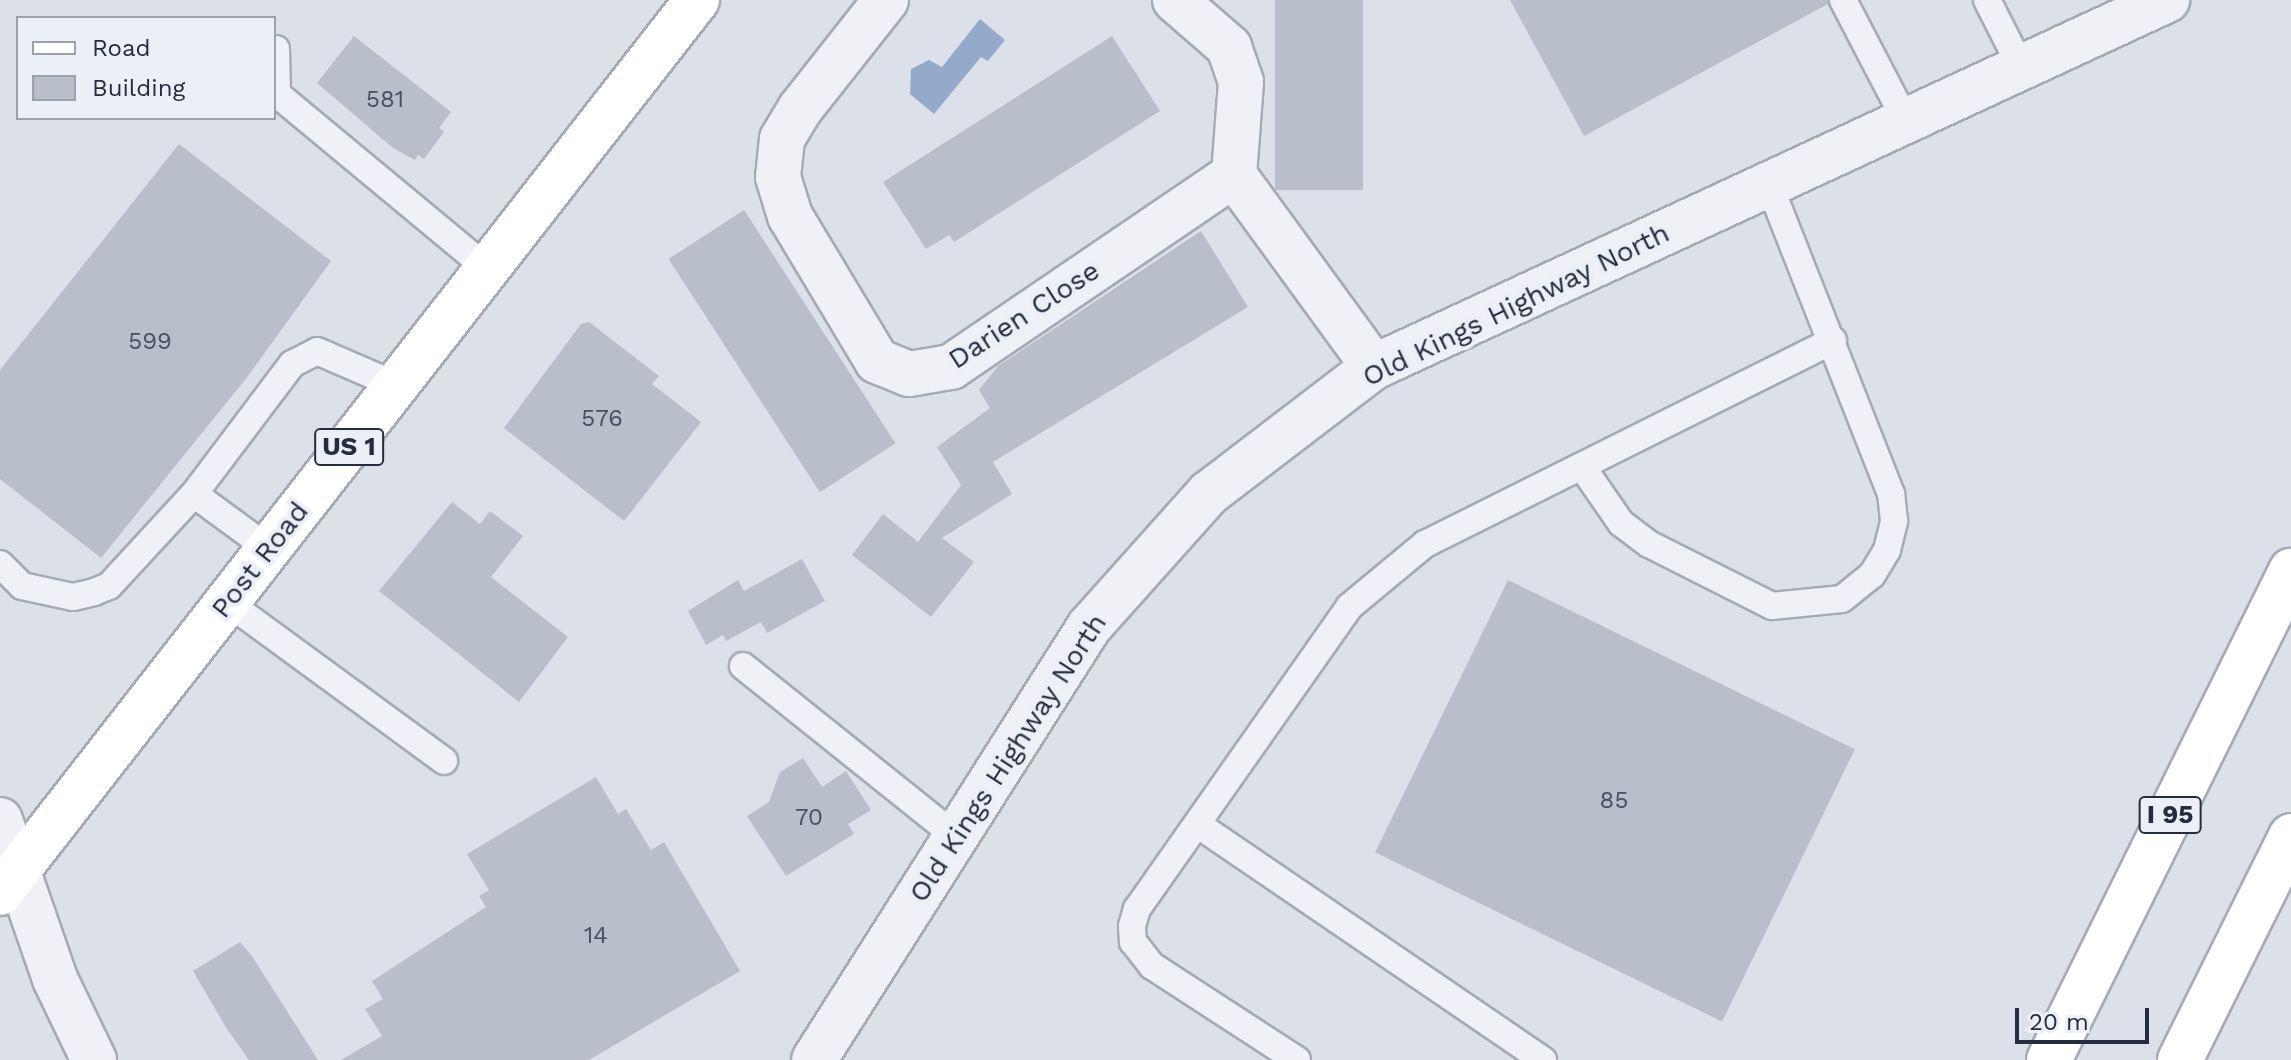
<!DOCTYPE html>
<html>
<head>
<meta charset="utf-8">
<style>
  body { margin:0 }
  #map { position:relative; width:2291px; height:1060px; overflow:hidden; background:#dce0e8; font-family:"Work Sans",sans-serif }
  div>[style] { position:absolute }
  .water>* { inset:0; background:#94aaca }
  .building>* { inset:0; background:#b9becb; transform-origin:0 0 }
  .roads { filter:drop-shadow(2px 0 #a5aab5) drop-shadow(-2px 0 #a5aab5) drop-shadow(0 2px #a5aab5) drop-shadow(0 -2px #a5aab5) }
  .service>* { height:26px; margin:-13px; padding:0 13px; transform-origin:13px; border-radius:13px; background:#eff1f6 }
  .minor>* { height:44px; margin:-22px; padding:0 22px; transform-origin:22px; border-radius:22px; background:#eff1f6 }
  .tertiary>* { height:44px; margin:-22px; padding:0 22px; transform-origin:22px; border-radius:22px; background:#eff1f6 }
  .primary>* { height:44px; margin:-22px; padding:0 22px; transform-origin:22px; border-radius:22px; background:#fff }
  .motorway>* { height:44px; margin:-22px; padding:0 22px; transform-origin:22px; border-radius:22px; background:#fff }
  span { translate:-50% -50%; white-space:nowrap; text-align:center; line-height:1.15; -webkit-text-stroke:8px #eceff5; paint-order:stroke }
  .number-label { font-size:24px; color:#4a5062 }
  .number-label span { -webkit-text-stroke-width:0 }
  .shield-label span { padding:2px 6px; background:#eceff5; border:2px solid; border-radius:6px; -webkit-text-stroke-width:0 }
  .shield-label { font-size:26px; color:#252c3f; font-weight:700 }
  .street-label { font-size:28px; color:#252c3f }
  .legend { position:absolute; left:16px; top:16px; width:260px; height:104px; box-sizing:border-box; background:#eceff5; border:2px solid #9ca1ac; margin:0; padding:10px 14px; list-style:none; font-size:24px; color:#252c3f }
  .legend li { display:flex; align-items:center; gap:16px; height:40px }
  .legend b { width:40px; border:2px solid #9ca1ac }
  .scale { position:absolute; left:2015px; top:1008px; width:134px; height:36px; box-sizing:border-box; border:4px solid #252c3f; border-top:0; padding-left:10px; font-size:24px; line-height:28px; white-space:nowrap; color:#252c3f; -webkit-text-stroke:6px #eceff5; paint-order:stroke }
</style>
</head>
<body>
<div id="map">
  <div class="water">
    <i style="clip-path:polygon(980px 19px,1005px 40px,988px 61px,981px 57px,934px 114px,910px 94px,911px 69px,929px 60px,942px 67px)"></i>
  </div>
  <div class="building">
    <i style="left:1275px;top:0;width:88px;height:190px"></i>
    <i style="clip-path:polygon(1510px 0,1827px 0,1828px 4px,1584px 136px)"></i>
    <i style="clip-path:polygon(354px 36px,451px 112px,439px 128px,444px 132px,424px 159px,418px 155px,415px 160px,393px 148px,317px 83px)"></i>
    <i style="clip-path:polygon(1112px 36px,1160px 111px,954px 242px,949px 235px,926px 249px,883px 182px)"></i>
    <i style="clip-path:polygon(179px 144px,331px 261px,248px 376px,101px 558px,0 479px,0 370px)"></i>
    <i style="left:744px;top:210px;width:278px;height:90px;rotate:57deg"></i>
    <i style="clip-path:polygon(1201px 231px,1248px 307px,993px 462px,1012px 494px,942px 538px,974px 562px,931px 617px,852px 555px,883px 514px,918px 542px,961px 485px,937px 447px,990px 408px,979px 390px,998px 366px)"></i>
    <i style="clip-path:polygon(589px 322px,659px 376px,652px 384px,701px 422px,624px 521px,504px 428px,581px 324px)"></i>
    <i style="clip-path:polygon(452px 502px,480px 524px,490px 511px,523px 536px,491px 577px,568px 637px,519px 702px,379px 591px)"></i>
    <i style="clip-path:polygon(802px 559px,825px 601px,767px 633px,761px 622px,726px 641px,723px 635px,706px 645px,688px 611px,738px 580px,744px 591px)"></i>
    <i style="left:1508px;top:580px;width:386px;height:303px;rotate:26deg"></i>
    <i style="clip-path:polygon(803px 758px,822px 787px,846px 771px,871px 810px,848px 824px,854px 834px,786px 876px,747px 816px,769px 802px,780px 772px)"></i>
    <i style="clip-path:polygon(596px 777px,618px 814px,626px 809px,651px 850px,664px 842px,740px 971px,589px 1060px,341px 1060px,382px 1036px,365px 1009px,383px 999px,372px 981px,486px 907px,479px 896px,489px 890px,467px 854px)"></i>
    <i style="clip-path:polygon(240px 942px,252px 956px,318px 1060px,249px 1060px,227px 1029px,193px 971px)"></i>
  </div>
  <div class="roads">
    <div class="service">
      <i style="left:1843px;top:0;width:136px;rotate:62.5deg"></i>
      <i style="left:1987px;top:0;width:75px;rotate:63.1deg"></i>
      <i style="left:276px;top:49px;width:45px;rotate:88.7deg"></i>
      <i style="left:277px;top:94px;width:274px;rotate:39.7deg"></i>
      <i style="left:1583px;top:468px;width:67px;rotate:55.4deg"></i>
      <i style="left:1621px;top:523px;width:35px;rotate:37deg"></i>
      <i style="left:1649px;top:544px;width:138px;rotate:26.8deg"></i>
      <i style="left:1772px;top:606px;width:70px;rotate:-5.7deg"></i>
      <i style="left:1842px;top:599px;width:38px;rotate:-39deg"></i>
      <i style="left:1872px;top:575px;width:29px;rotate:-59deg"></i>
      <i style="left:1887px;top:550px;width:30px;rotate:-76deg"></i>
      <i style="left:1894px;top:521px;width:27px;rotate:-96deg"></i>
      <i style="left:1891px;top:494px;width:333px;rotate:-111.5deg"></i>
      <i style="left:194px;top:494px;width:163px;rotate:-53deg"></i>
      <i style="left:292px;top:364px;width:28px;rotate:-27deg"></i>
      <i style="left:317px;top:351px;width:88px;rotate:23.4deg"></i>
      <i style="left:0;top:564px;width:31px;rotate:45deg"></i>
      <i style="left:22px;top:586px;width:52px;rotate:12.2deg"></i>
      <i style="left:73px;top:597px;width:22px;rotate:-13deg"></i>
      <i style="left:94px;top:592px;width:16px;rotate:-22deg"></i>
      <i style="left:109px;top:586px;width:125px;rotate:-47.3deg"></i>
      <i style="left:194px;top:494px;width:93px;rotate:36.3deg"></i>
      <i style="left:227px;top:602px;width:269px;rotate:36.2deg"></i>
      <i style="left:743px;top:666px;width:270px;rotate:38.7deg"></i>
      <i style="left:1197px;top:824px;width:419px;rotate:34.3deg"></i>
      <i style="left:1297px;top:1060px;width:173px;rotate:-147deg"></i>
      <i style="left:1152px;top:966px;width:31px;rotate:-128deg"></i>
      <i style="left:1133px;top:942px;width:16px;rotate:-94deg"></i>
      <i style="left:1132px;top:926px;width:18px;rotate:-74deg"></i>
      <i style="left:1137px;top:909px;width:369px;rotate:-54.9deg"></i>
      <i style="left:1349px;top:607px;width:99px;rotate:-39.7deg"></i>
      <i style="left:1425px;top:544px;width:456px;rotate:-26.5deg"></i>
    </div>
    <div class="minor">
      <i style="left:886px;top:0;width:139px;rotate:128.3deg"></i>
      <i style="left:800px;top:109px;width:35px;rotate:121deg"></i>
      <i style="left:782px;top:139px;width:38px;rotate:96deg"></i>
      <i style="left:778px;top:177px;width:41px;rotate:72.9deg"></i>
      <i style="left:790px;top:216px;width:169px;rotate:59deg"></i>
      <i style="left:877px;top:361px;width:35px;rotate:22deg"></i>
      <i style="left:909px;top:374px;width:43px;rotate:-9.5deg"></i>
      <i style="left:951px;top:367px;width:342px;rotate:-34.2deg"></i>
      <i style="left:1175px;top:0;width:72px;rotate:41deg"></i>
      <i style="left:1229px;top:47px;width:37px;rotate:71deg"></i>
      <i style="left:1241px;top:82px;width:93px;rotate:94.3deg"></i>
      <i style="left:1234px;top:175px;width:238px;rotate:53.9deg"></i>
      <i style="left:0;top:820px;width:168px;rotate:70.9deg"></i>
      <i style="left:55px;top:979px;width:90px;rotate:64.3deg"></i>
    </div>
    <div class="tertiary">
      <i style="left:814px;top:1060px;width:513px;rotate:-57.58deg"></i>
      <i style="left:1089px;top:627px;width:180px;rotate:-48.2deg"></i>
      <i style="left:1209px;top:493px;width:208px;rotate:-37.4deg"></i>
      <i style="left:1374px;top:367px;width:874px;rotate:-24.83deg"></i>
    </div>
    <div class="primary">
      <i style="left:0;top:893px;width:1133px;rotate:-52.03deg"></i>
    </div>
    <div class="motorway">
      <i style="left:2049px;top:1060px;width:546px;rotate:-63.67deg"></i>
      <i style="left:2180px;top:1060px;width:250px;rotate:-63.6deg"></i>
    </div>
  </div>
  <div class="number-label">
    <span style="left:385px;top:100px">581</span>
    <span style="left:150px;top:342px">599</span>
    <span style="left:602px;top:419px">576</span>
    <span style="left:1614px;top:801px">85</span>
    <span style="left:809px;top:818px">70</span>
    <span style="left:596px;top:936px">14</span>
  </div>
  <div class="shield-label">
    <span style="left:349px;top:447px">US 1</span>
    <span style="left:2170px;top:815px">I 95</span>
  </div>
  <div class="street-label">
    <span style="left:1516px;top:305px;rotate:-26deg">Old Kings Highway North</span>
    <span style="left:1024px;top:315px;rotate:-33deg">Darien Close</span>
    <span style="left:260px;top:560px;rotate:-52deg">Post Road</span>
    <span style="left:1008px;top:758px;rotate:-57deg">Old Kings Highway North</span>
  </div>
  <ul class="legend">
  <li><b style="height:10px;background:#fff"></b>Road</li>
  <li><b style="height:22px;background:#b9becb"></b>Building</li>
  </ul>
  <div class="scale">20 m</div>
</div>
</body>
</html>
